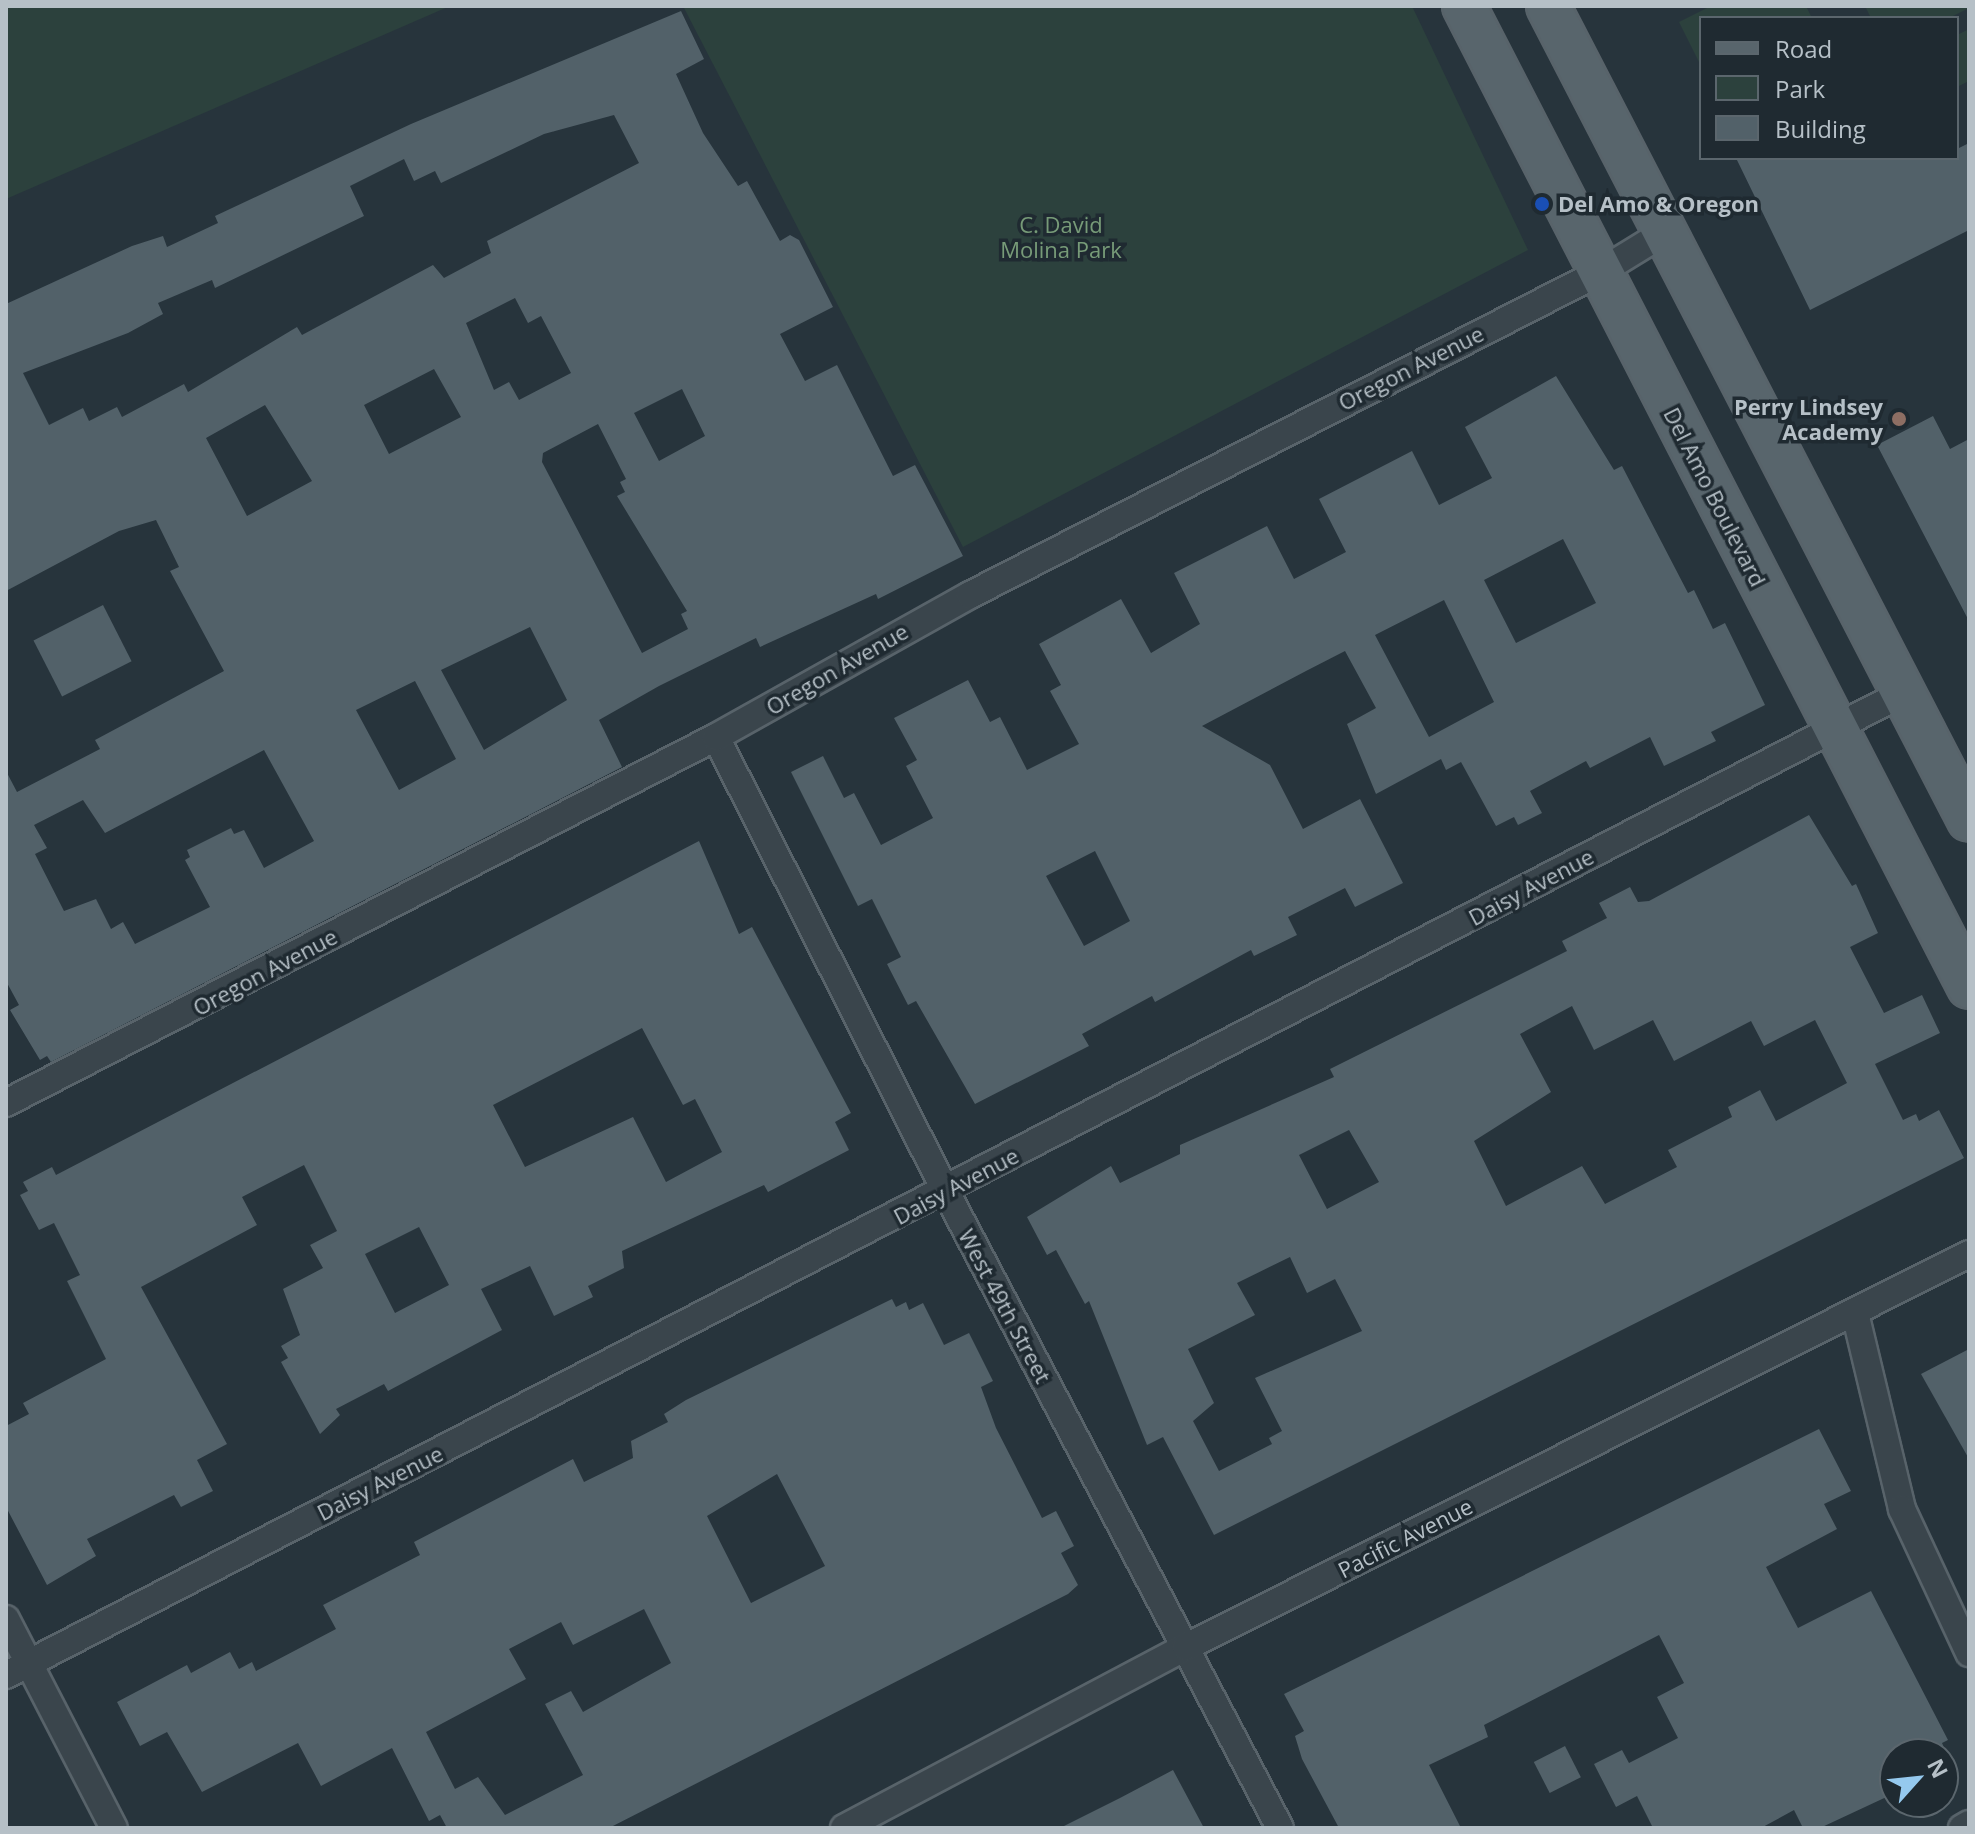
<!DOCTYPE html>
<html>
<head>
<meta charset="utf-8">
<style>
  body { margin:0 }
  #map { position:relative; width:1975px; height:1834px; overflow:hidden; background:#27343c; font-family:"Open Sans",sans-serif }
  div>[style] { position:absolute }
  .green>* { inset:0; background:#2c413d }
  .building>* { inset:0; background:#526169; transform-origin:0 0 }
  .roads { filter:drop-shadow(2px 0 #58636a) drop-shadow(-2px 0 #58636a) drop-shadow(0 2px #58636a) drop-shadow(0 -2px #58636a) }
  .street>* { height:26px; margin:-13px; padding:0 13px; transform-origin:13px; border-radius:13px; background:#3a454c }
  .primary>* { height:42px; margin:-21px; padding:0 21px; transform-origin:21px; border-radius:21px; background:#58656c }
  .dots>* { width:22px; height:22px; translate:-50% -50%; box-sizing:border-box; border:4px solid #1f2a31; border-radius:50% }
  span { translate:-50% -50%; white-space:nowrap; text-align:center; line-height:1.15; -webkit-text-stroke:7px #1f2a31; paint-order:stroke }
  .poi-label { font-size:22px; color:#b6c0c7; font-weight:700 }
  .left { translate:0 -50%; text-align:left }
  .right { translate:-100% -50%; text-align:right }
  .park-label { font-size:22px; color:#779b78 }
  .street-label { font-size:22px; color:#b6c0c7 }
  .frame { position:absolute; inset:0; border:8px solid #b6c0c7; pointer-events:none }
  .legend { position:absolute; left:1699px; top:16px; width:260px; height:144px; box-sizing:border-box; background:#1f2a31; border:2px solid #5b666d; margin:0; padding:10px 14px; list-style:none; font-size:24px; color:#b6c0c7 }
  .legend li { display:flex; align-items:center; gap:16px; height:40px }
  .legend b { width:40px; border:2px solid #5b666d }
  .north { position:absolute; left:1879px; top:1738px; width:80px; height:80px; box-sizing:border-box; background:#1f2a31; border:2px solid #5b666d; border-radius:50%; rotate:63deg; font-size:22px; font-weight:700; line-height:32px; text-align:center; color:#b6c0c7 }
  .north::after { content:''; display:block; margin:auto; width:28px; height:36px; background:#95c9ee; clip-path:polygon(50% 0,100% 100%,50% 72%,0 100%) }
</style>
</head>
<body>
<div id="map">
  <div class="green">
    <i style="clip-path:polygon(6px 6px,450px 6px,6px 199px)"></i>
    <i style="clip-path:polygon(683px 6px,1412px 6px,1528px 250px,963px 547px)"></i>
    <i style="clip-path:polygon(1711px 6px,1806px 6px,1811px 16px,1701px 18px,1701px 66px,1679px 22px)"></i>
    <i style="clip-path:polygon(1866px 8px,1870px 6px,1969px 8px,1949px 18px,1871px 18px)"></i>
    <i style="clip-path:polygon(1969px 29px,1969px 81px,1957px 87px,1957px 35px)"></i>
  </div>
  <div class="building">
    <i style="clip-path:polygon(evenodd,681px 11px,704px 59px,676px 74px,703px 133px,738px 186px,747px 181px,780px 241px,790px 235px,799px 240px,833px 307px,780px 334px,805px 381px,837px 365px,893px 476px,915px 465px,963px 556px,878px 599px,876px 594px,760px 647px,756px 638px,659px 686px,599px 720px,622px 767px,51px 1062px,47px 1056px,40px 1060px,10px 1010px,19px 1005px,6px 981px,6px 771px,17px 792px,100px 749px,95px 740px,224px 671px,170px 571px,179px 567px,156px 520px,119px 531px,6px 591px,6px 304px,132px 246px,163px 236px,167px 247px,218px 223px,215px 216px,411px 124px,681px 11px,614px 115px,639px 163px,487px 241px,491px 253px,444px 278px,433px 265px,302px 335px,297px 327px,188px 392px,184px 384px,122px 417px,117px 407px,89px 421px,83px 408px,49px 425px,23px 373px,128px 333px,163px 314px,158px 303px,212px 280px,215px 288px,364px 216px,350px 186px,404px 159px,414px 181px,435px 171px,441px 183px,544px 134px,614px 115px,681px 11px,515px 298px,528px 323px,541px 316px,571px 373px,519px 400px,509px 382px,494px 390px,466px 323px,515px 298px,681px 11px,434px 369px,461px 417px,389px 454px,364px 405px,434px 369px,681px 11px,682px 389px,705px 436px,659px 461px,634px 413px,682px 389px,681px 11px,265px 405px,312px 481px,247px 516px,206px 438px,265px 405px,681px 11px,598px 424px,626px 479px,620px 482px,625px 492px,617px 496px,687px 611px,681px 614px,688px 629px,642px 653px,542px 462px,543px 453px,598px 424px,681px 11px,530px 627px,567px 700px,484px 750px,441px 670px,530px 627px,681px 11px,415px 681px,456px 759px,399px 790px,356px 710px,415px 681px,681px 11px,264px 750px,314px 841px,264px 868px,244px 830px,234px 834px,231px 828px,187px 850px,190px 857px,185px 860px,210px 907px,135px 944px,123px 922px,111px 929px,96px 899px,64px 911px,35px 854px,47px 848px,34px 825px,83px 800px,105px 833px,264px 750px)"></i>
    <i style="clip-path:polygon(1969px 143px,1969px 230px,1810px 310px,1736px 158px,1957px 158px,1957px 149px)"></i>
    <i style="clip-path:polygon(evenodd,1556px 376px,1614px 470px,1622px 466px,1688px 593px,1694px 590px,1713px 629px,1725px 623px,1765px 705px,1711px 732px,1716px 741px,1664px 766px,1650px 737px,1590px 768px,1586px 761px,1530px 791px,1542px 813px,1518px 825px,1514px 817px,1496px 826px,1461px 762px,1446px 770px,1441px 759px,1376px 794px,1347px 724px,1376px 708px,1345px 651px,1306px 671px,1202px 726px,1270px 765px,1303px 829px,1360px 799px,1403px 883px,1355px 907px,1345px 888px,1288px 917px,1297px 935px,1254px 956px,1251px 950px,1155px 1002px,1152px 996px,1082px 1034px,1089px 1046px,975px 1104px,916px 1001px,908px 1005px,887px 964px,901px 957px,872px 899px,858px 906px,791px 772px,823px 756px,844px 798px,854px 793px,881px 845px,933px 818px,906px 766px,917px 760px,894px 718px,968px 680px,990px 722px,1000px 717px,1027px 770px,1079px 744px,1050px 691px,1061px 685px,1039px 644px,1121px 599px,1151px 653px,1200px 624px,1174px 573px,1267px 526px,1294px 579px,1346px 552px,1319px 499px,1412px 451px,1439px 505px,1492px 478px,1465px 427px,1556px 376px,1563px 539px,1596px 603px,1516px 643px,1484px 580px,1563px 539px,1556px 376px,1444px 600px,1494px 702px,1429px 737px,1375px 635px,1444px 600px,1556px 376px,1095px 851px,1130px 921px,1084px 946px,1046px 876px,1095px 851px)"></i>
    <i style="clip-path:polygon(1933px 416px,1950px 449px,1969px 439px,1969px 621px,1877px 445px)"></i>
    <i style="left:103px;top:605px;width:63px;height:78px;rotate:63deg"></i>
    <i style="clip-path:polygon(evenodd,1809px 815px,1852px 886px,1856px 884px,1878px 933px,1850px 947px,1884px 1013px,1922px 995px,1940px 1033px,1875px 1064px,1903px 1120px,1916px 1114px,1919px 1121px,1939px 1110px,1964px 1158px,1214px 1535px,1163px 1437px,1147px 1445px,1089px 1301px,1085px 1304px,1056px 1250px,1047px 1255px,1027px 1217px,1111px 1166px,1120px 1183px,1180px 1154px,1180px 1145px,1334px 1077px,1330px 1069px,1567px 951px,1562px 941px,1607px 918px,1599px 903px,1630px 887px,1638px 902px,1649px 901px,1809px 815px,1572px 1006px,1594px 1050px,1653px 1020px,1674px 1061px,1751px 1021px,1764px 1046px,1815px 1020px,1847px 1083px,1776px 1121px,1760px 1090px,1728px 1107px,1732px 1117px,1668px 1150px,1677px 1167px,1605px 1204px,1582px 1166px,1506px 1206px,1474px 1141px,1551px 1092px,1520px 1034px,1572px 1006px,1809px 815px,1349px 1130px,1379px 1182px,1327px 1209px,1299px 1155px,1349px 1130px,1809px 815px,1290px 1257px,1307px 1293px,1335px 1279px,1362px 1331px,1255px 1378px,1282px 1431px,1269px 1438px,1272px 1444px,1219px 1471px,1193px 1421px,1214px 1403px,1188px 1349px,1255px 1315px,1237px 1283px,1290px 1257px)"></i>
    <i style="clip-path:polygon(evenodd,699px 841px,739px 934px,752px 927px,851px 1113px,835px 1122px,849px 1150px,768px 1192px,764px 1185px,622px 1251px,624px 1268px,588px 1286px,593px 1297px,554px 1316px,530px 1266px,481px 1289px,502px 1330px,388px 1391px,384px 1384px,336px 1409px,340px 1415px,320px 1434px,281px 1362px,288px 1358px,281px 1346px,300px 1335px,283px 1289px,323px 1268px,310px 1245px,337px 1231px,304px 1165px,242px 1197px,257px 1225px,141px 1287px,227px 1444px,197px 1460px,213px 1491px,181px 1507px,174px 1495px,87px 1539px,96px 1556px,47px 1585px,6px 1507px,6px 1426px,29px 1414px,23px 1403px,106px 1359px,67px 1281px,80px 1275px,54px 1223px,39px 1230px,20px 1195px,28px 1191px,23px 1182px,52px 1167px,56px 1175px,699px 841px,642px 1028px,683px 1105px,695px 1099px,722px 1152px,666px 1182px,633px 1117px,525px 1167px,493px 1105px,642px 1028px,699px 841px,419px 1227px,449px 1285px,395px 1313px,365px 1254px,419px 1227px)"></i>
    <i style="clip-path:polygon(evenodd,892px 1299px,896px 1307px,906px 1302px,909px 1310px,923px 1303px,944px 1345px,969px 1333px,993px 1381px,981px 1387px,996px 1428px,1042px 1518px,1056px 1511px,1074px 1546px,1061px 1553px,1078px 1585px,1068px 1594px,609px 1828px,447px 1828px,440px 1815px,429px 1821px,392px 1748px,321px 1786px,298px 1743px,202px 1792px,167px 1732px,140px 1746px,117px 1702px,187px 1665px,191px 1673px,230px 1652px,239px 1669px,252px 1662px,256px 1671px,336px 1629px,323px 1605px,420px 1555px,414px 1542px,573px 1459px,584px 1482px,633px 1458px,631px 1441px,668px 1422px,664px 1414px,686px 1400px,892px 1299px,777px 1474px,825px 1566px,751px 1603px,707px 1516px,777px 1474px,892px 1299px,644px 1609px,671px 1663px,583px 1712px,571px 1691px,545px 1704px,583px 1775px,505px 1815px,478px 1777px,455px 1789px,426px 1732px,526px 1679px,509px 1649px,561px 1622px,573px 1645px,644px 1609px)"></i>
    <i style="clip-path:polygon(1969px 1349px,1969px 1459px,1921px 1374px)"></i>
    <i style="clip-path:polygon(1819px 1429px,1851px 1491px,1824px 1504px,1837px 1529px,1766px 1567px,1798px 1628px,1871px 1591px,1948px 1740px,1942px 1743px,1951px 1763px,1944px 1768px,1943px 1754px,1895px 1754px,1895px 1793px,1820px 1828px,1803px 1828px,1794px 1810px,1761px 1828px,1653px 1828px,1637px 1796px,1616px 1807px,1594px 1764px,1622px 1750px,1629px 1763px,1678px 1738px,1657px 1697px,1684px 1683px,1659px 1635px,1484px 1725px,1488px 1737px,1429px 1765px,1461px 1828px,1339px 1828px,1302px 1759px,1295px 1736px,1304px 1731px,1284px 1694px)"></i>
    <i style="left:1565px;top:1746px;width:35px;height:35px;rotate:63deg"></i>
    <i style="clip-path:polygon(1173px 1770px,1204px 1828px,1060px 1828px,1120px 1798px)"></i>
  </div>
  <div class="roads">
    <div class="street">
      <i style="left:716px;top:737px;width:510px;rotate:63.18deg"></i>
      <i style="left:946px;top:1192px;width:718px;rotate:62.29deg"></i>
      <i style="left:6px;top:1103px;width:799px;rotate:-27.27deg"></i>
      <i style="left:716px;top:737px;width:291px;rotate:-29.2deg"></i>
      <i style="left:970px;top:595px;width:708px;rotate:-27.14deg"></i>
      <i style="left:1600px;top:272px;width:79px;rotate:-31.5deg"></i>
      <i style="left:1855px;top:1313px;width:202px;rotate:76.5deg"></i>
      <i style="left:1902px;top:1509px;width:159px;rotate:65deg"></i>
      <i style="left:6px;top:1619px;width:235px;rotate:62.7deg"></i>
      <i style="left:6px;top:1675px;width:2136px;rotate:-27.37deg"></i>
      <i style="left:844px;top:1828px;width:387px;rotate:-27.9deg"></i>
      <i style="left:1186px;top:1647px;width:876px;rotate:-26.65deg"></i>
      <i style="left:1962px;top:1828px;width:8px;rotate:-30deg"></i>
    </div>
    <div class="primary">
      <i style="left:1464px;top:6px;width:1103px;rotate:62.76deg"></i>
      <i style="left:1548px;top:6px;width:916px;rotate:62.65deg"></i>
    </div>
  </div>
  <div class="dots">
    <i style="left:1542px;top:204px;background:#1a4fb4"></i>
    <i style="left:1899px;top:419px;background:#8d6e63"></i>
  </div>
  <div class="poi-label">
    <span class="left" style="left:1558px;top:204px">Del Amo &amp; Oregon</span>
    <span class="right" style="left:1883px;top:419px">Perry Lindsey<br>Academy</span>
  </div>
  <div class="park-label">
    <span style="left:1061px;top:237px">C. David<br>Molina Park</span>
  </div>
  <div class="street-label">
    <span style="left:1411px;top:368px;rotate:-27deg">Oregon Avenue</span>
    <span style="left:1715px;top:497px;rotate:63deg">Del Amo Boulevard</span>
    <span style="left:837px;top:669px;rotate:-30deg">Oregon Avenue</span>
    <span style="left:1531px;top:887px;rotate:-28deg">Daisy Avenue</span>
    <span style="left:265px;top:972px;rotate:-28deg">Oregon Avenue</span>
    <span style="left:956px;top:1186px;rotate:-28deg">Daisy Avenue</span>
    <span style="left:1005px;top:1306px;rotate:62deg">West 49th Street</span>
    <span style="left:380px;top:1483px;rotate:-27deg">Daisy Avenue</span>
    <span style="left:1405px;top:1538px;rotate:-27deg">Pacific Avenue</span>
  </div>
  <div class="frame"></div>
  <ul class="legend">
  <li><b style="height:10px;background:#58656c"></b>Road</li>
  <li><b style="height:22px;background:#2c413d"></b>Park</li>
  <li><b style="height:22px;background:#526169"></b>Building</li>
  </ul>
  <div class="north">N</div>
</div>
</body>
</html>
